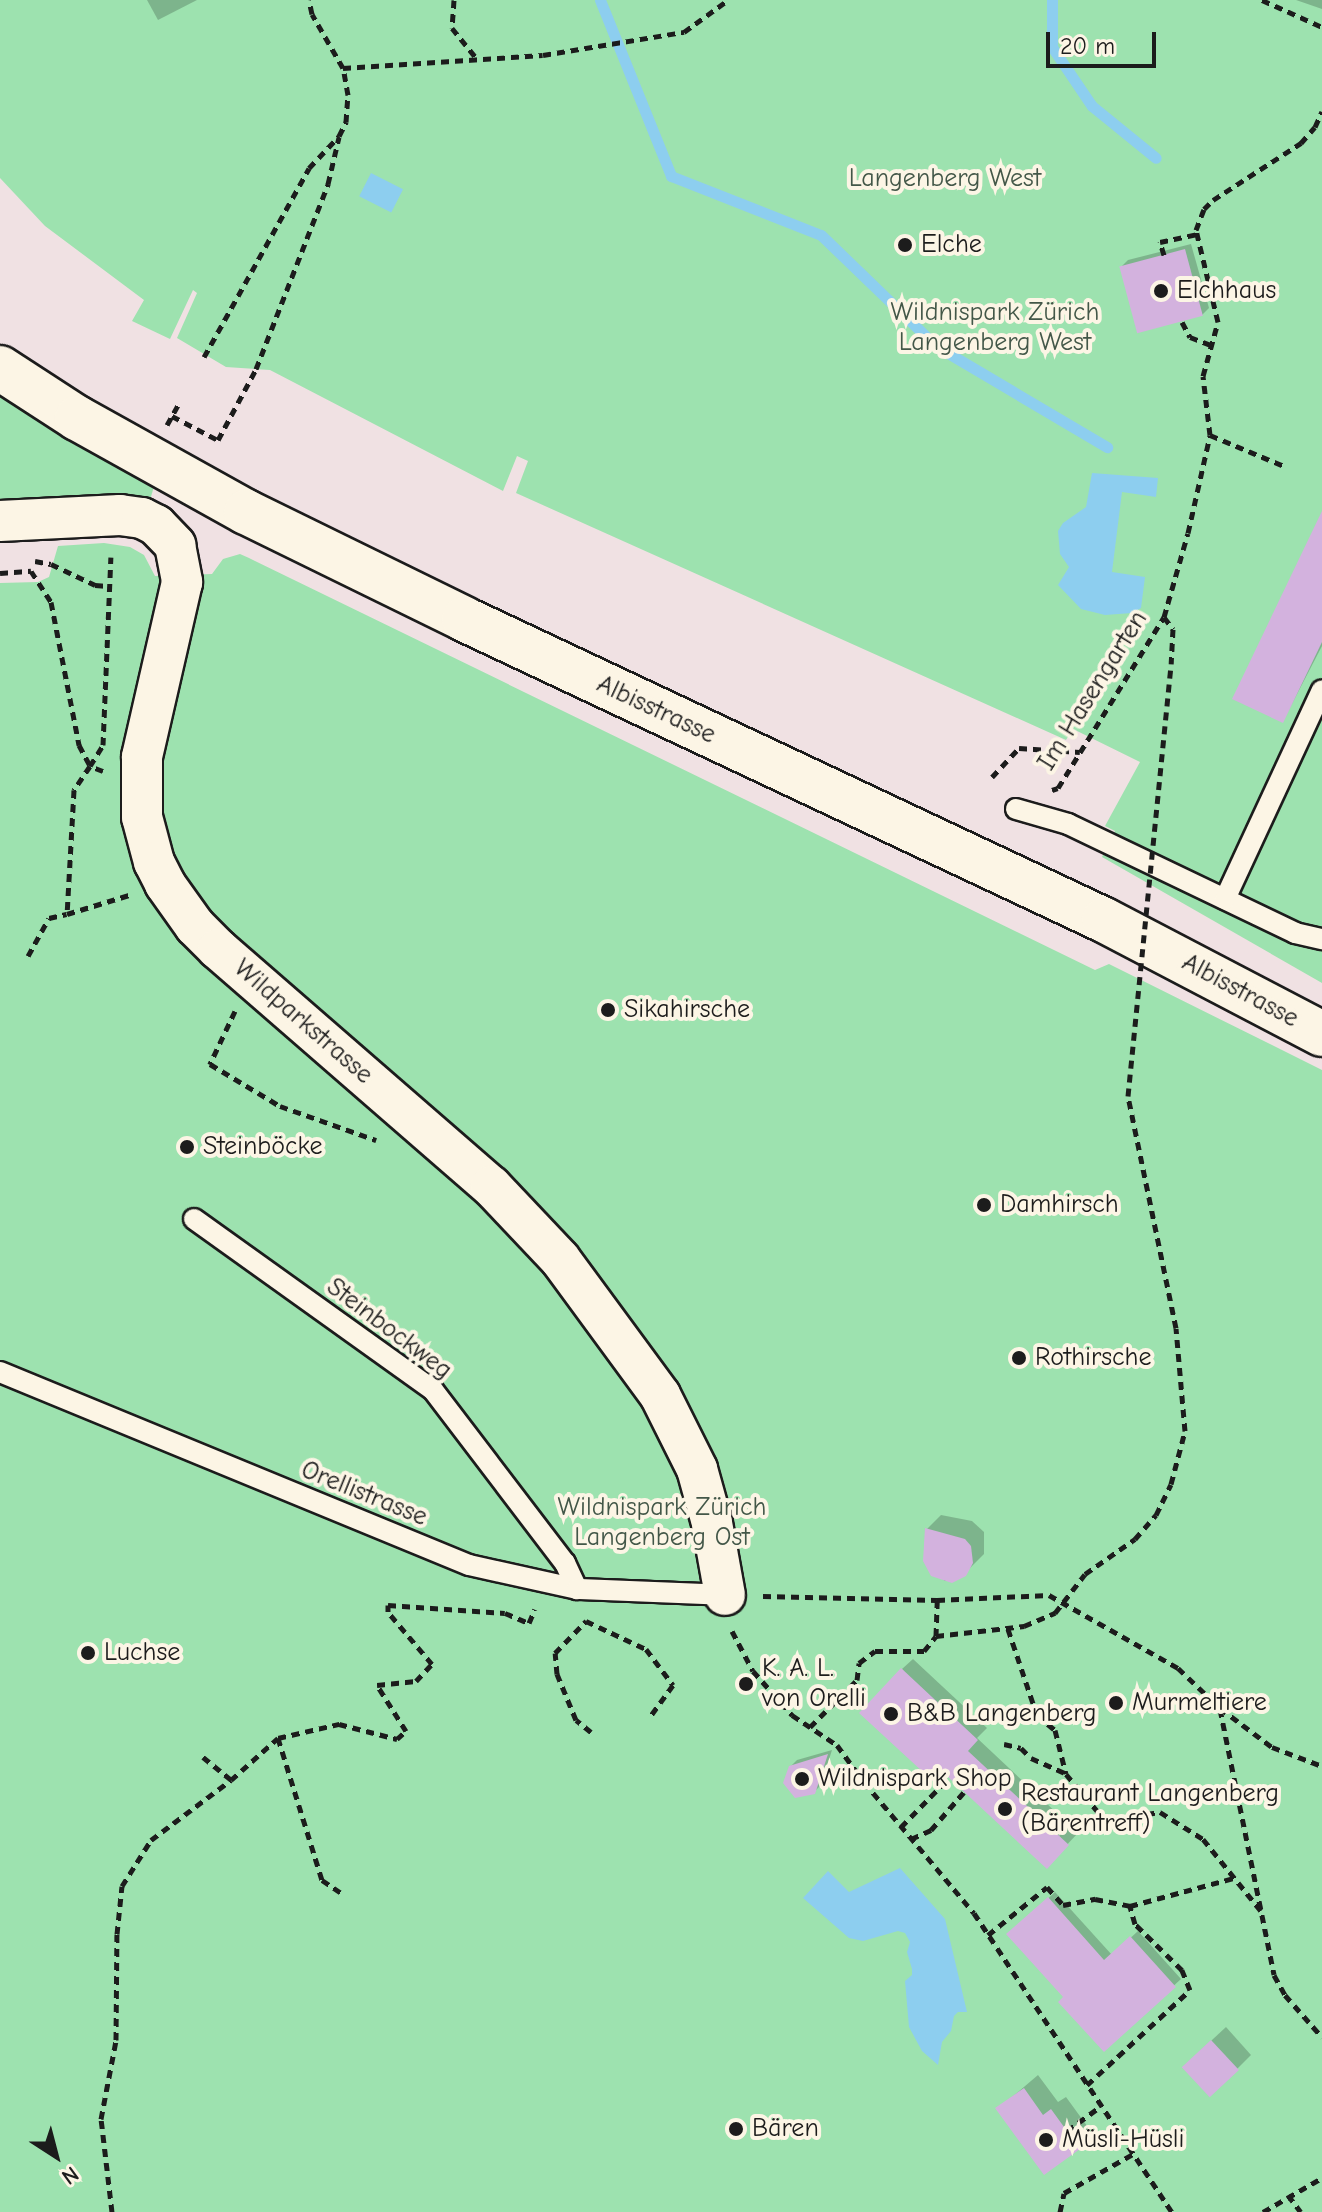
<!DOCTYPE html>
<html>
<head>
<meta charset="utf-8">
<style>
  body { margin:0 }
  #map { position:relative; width:1322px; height:2212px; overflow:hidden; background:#f0e1e3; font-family:"Comic Neue",sans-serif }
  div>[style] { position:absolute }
  .green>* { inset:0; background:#9de2af }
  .water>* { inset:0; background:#8dceef; transform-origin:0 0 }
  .shadow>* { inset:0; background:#0003 }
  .stream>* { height:11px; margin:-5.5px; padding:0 5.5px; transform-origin:5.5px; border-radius:5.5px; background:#8dceef }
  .building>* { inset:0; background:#d3b2de; transform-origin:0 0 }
  .path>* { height:5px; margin-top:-2.5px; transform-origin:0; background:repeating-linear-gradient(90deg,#1c1c1c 0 8px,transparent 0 14px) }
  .roads { filter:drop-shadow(2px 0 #1c1c1c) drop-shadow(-2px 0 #1c1c1c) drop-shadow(0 2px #1c1c1c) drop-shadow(0 -2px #1c1c1c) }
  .lane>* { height:20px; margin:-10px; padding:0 10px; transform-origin:10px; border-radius:10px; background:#fcf5e5 }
  .street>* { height:40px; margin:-20px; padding:0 20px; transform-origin:20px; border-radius:20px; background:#fcf5e5 }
  .secondary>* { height:44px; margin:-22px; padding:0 22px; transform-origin:22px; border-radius:22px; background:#fcf5e5 }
  .path-bridge>* { height:5px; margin-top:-2.5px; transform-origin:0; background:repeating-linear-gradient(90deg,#1c1c1c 0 8px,transparent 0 14px) }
  .dots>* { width:22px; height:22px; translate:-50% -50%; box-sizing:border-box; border:4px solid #fcf5e5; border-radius:50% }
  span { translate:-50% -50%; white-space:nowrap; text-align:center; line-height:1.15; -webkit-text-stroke:8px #fcf5e5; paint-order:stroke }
  .park-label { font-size:26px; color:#435748 }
  .poi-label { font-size:26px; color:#1c1c1c }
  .left { translate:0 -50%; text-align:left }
  .street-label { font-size:26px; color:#1c1c1c }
  .north { position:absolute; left:16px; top:2116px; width:80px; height:80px; -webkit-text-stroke:6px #fcf5e5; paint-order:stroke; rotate:144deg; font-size:22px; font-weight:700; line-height:32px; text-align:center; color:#1c1c1c }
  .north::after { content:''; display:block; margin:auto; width:28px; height:36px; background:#1c1c1c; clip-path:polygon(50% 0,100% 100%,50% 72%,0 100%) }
  .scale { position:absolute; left:1046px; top:32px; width:110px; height:36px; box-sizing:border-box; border:4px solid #1c1c1c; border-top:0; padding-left:10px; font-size:24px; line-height:28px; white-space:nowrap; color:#1c1c1c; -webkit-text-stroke:6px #fcf5e5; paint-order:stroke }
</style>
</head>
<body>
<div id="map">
  <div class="green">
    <i style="clip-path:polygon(0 0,1322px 0,1322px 983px,1102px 857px,1115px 831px,1105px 826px,1140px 762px,1073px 729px,1066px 740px,516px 493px,528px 461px,517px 456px,503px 491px,270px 370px,226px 367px,177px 338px,197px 293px,193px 290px,170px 339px,132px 321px,144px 300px,45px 226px,0 178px)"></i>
    <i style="clip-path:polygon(0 391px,155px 483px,150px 500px,0 504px)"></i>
    <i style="clip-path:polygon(104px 543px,130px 547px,144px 555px,155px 576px,212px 574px,223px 559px,240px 554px,249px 558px,1095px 970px,1109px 964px,1322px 1070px,1322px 2212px,0 2212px,0 583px,38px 582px,49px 577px,58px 546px)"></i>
  </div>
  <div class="water">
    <i style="left:371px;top:173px;width:36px;height:26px;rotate:27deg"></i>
    <i style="clip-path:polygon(1092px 473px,1158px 478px,1156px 497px,1122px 492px,1112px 572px,1145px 577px,1141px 608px,1132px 613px,1105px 615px,1081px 609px,1058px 585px,1069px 567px,1060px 554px,1058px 531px,1063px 523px,1086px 507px)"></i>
    <i style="clip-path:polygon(900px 1868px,945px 1919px,967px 2012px,958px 2012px,954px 2016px,951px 2031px,942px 2042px,938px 2065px,922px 2051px,909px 2027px,905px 1981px,912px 1975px,912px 1969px,907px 1952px,910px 1942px,905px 1933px,898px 1931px,863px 1941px,849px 1938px,803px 1898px,828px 1871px,849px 1892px)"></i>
  </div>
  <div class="shadow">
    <i style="clip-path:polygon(147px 0,197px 0,158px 20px)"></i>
    <i style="clip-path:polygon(1296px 0,1322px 0,1322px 9px)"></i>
    <i style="clip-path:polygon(1191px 244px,1209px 308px,1202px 315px,1121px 267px,1128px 260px)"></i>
    <i style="clip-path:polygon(1322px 516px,1322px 646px,1283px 721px)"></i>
    <i style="clip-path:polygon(941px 1515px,972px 1521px,984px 1532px,984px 1554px,959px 1579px,945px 1581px,927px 1568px,927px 1529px)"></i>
    <i style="clip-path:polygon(913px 1659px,987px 1728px,977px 1738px,1078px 1833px,1047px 1866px,902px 1669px)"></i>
    <i style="clip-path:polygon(832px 1750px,821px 1785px,814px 1792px,790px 1767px,797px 1760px)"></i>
    <i style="clip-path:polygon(1055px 1892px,1112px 1955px,1138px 1931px,1181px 1979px,1104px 2050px,1066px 1997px,1009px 1935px)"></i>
    <i style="clip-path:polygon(1226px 2027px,1251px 2055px,1237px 2069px,1198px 2053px)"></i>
    <i style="clip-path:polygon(1038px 2075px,1058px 2102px,1066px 2097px,1093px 2134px,1079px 2148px,998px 2109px)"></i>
  </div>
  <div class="stream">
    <i style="left:600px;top:0;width:190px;rotate:68deg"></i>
    <i style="left:671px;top:176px;width:161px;rotate:21.5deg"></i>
    <i style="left:821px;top:235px;width:160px;rotate:44deg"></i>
    <i style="left:936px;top:346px;width:199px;rotate:30.6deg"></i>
    <i style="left:1052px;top:0;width:47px;rotate:90deg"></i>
    <i style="left:1052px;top:47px;width:71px;rotate:55.9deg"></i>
    <i style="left:1092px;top:106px;width:82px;rotate:39.1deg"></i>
  </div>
  <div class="building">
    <i style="left:1185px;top:249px;width:69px;height:68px;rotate:75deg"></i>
    <i style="clip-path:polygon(1322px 511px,1322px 642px,1283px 723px,1232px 699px)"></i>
    <i style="clip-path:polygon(925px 1528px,965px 1539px,971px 1546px,973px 1563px,966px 1576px,952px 1583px,931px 1576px,923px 1561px)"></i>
    <i style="clip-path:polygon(901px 1668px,978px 1740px,968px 1751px,1069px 1845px,1047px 1869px,946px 1775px,936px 1784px,859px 1713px)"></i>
    <i style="clip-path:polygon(828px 1754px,815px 1794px,795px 1798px,783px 1783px,789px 1766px)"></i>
    <i style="clip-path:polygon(1048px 1897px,1104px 1960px,1130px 1936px,1176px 1987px,1104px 2052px,1058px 2002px,1063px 1997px,1006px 1934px)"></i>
    <i style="left:1211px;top:2040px;width:41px;height:40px;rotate:47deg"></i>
    <i style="clip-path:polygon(1024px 2088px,1043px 2115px,1051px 2109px,1080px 2149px,1044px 2175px,995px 2108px)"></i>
  </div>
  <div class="path">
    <i style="left:454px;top:0;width:28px;rotate:94deg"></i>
    <i style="left:452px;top:28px;width:40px;rotate:51deg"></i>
    <i style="left:1262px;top:0;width:66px;rotate:24.2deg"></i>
    <i style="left:343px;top:68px;width:200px;rotate:-3.7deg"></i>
    <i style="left:543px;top:55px;width:143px;rotate:-9.3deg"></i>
    <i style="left:684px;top:32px;width:54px;rotate:-36deg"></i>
    <i style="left:1164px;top:255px;width:14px;rotate:-107deg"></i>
    <i style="left:1160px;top:242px;width:38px;rotate:-12deg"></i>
    <i style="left:1182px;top:322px;width:17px;rotate:62deg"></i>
    <i style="left:1190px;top:337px;width:22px;rotate:21deg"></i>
    <i style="left:204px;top:357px;width:216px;rotate:-60.9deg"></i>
    <i style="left:309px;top:168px;width:44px;rotate:-46.8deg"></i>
    <i style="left:339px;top:136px;width:16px;rotate:-63deg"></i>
    <i style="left:346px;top:122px;width:27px;rotate:-86deg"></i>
    <i style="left:348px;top:95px;width:27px;rotate:-100deg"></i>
    <i style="left:343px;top:68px;width:62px;rotate:-119.9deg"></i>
    <i style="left:312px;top:14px;width:14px;rotate:-102deg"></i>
    <i style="left:172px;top:416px;width:52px;rotate:27.6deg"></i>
    <i style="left:218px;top:440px;width:81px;rotate:-61.8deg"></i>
    <i style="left:256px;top:369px;width:199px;rotate:-68.7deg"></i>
    <i style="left:328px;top:184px;width:48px;rotate:-76.8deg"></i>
    <i style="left:167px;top:425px;width:23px;rotate:-61deg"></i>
    <i style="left:1210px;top:435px;width:80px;rotate:22.7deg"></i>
    <i style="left:35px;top:561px;width:16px;rotate:11deg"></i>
    <i style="left:51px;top:564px;width:49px;rotate:25.5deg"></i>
    <i style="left:95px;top:585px;width:13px;rotate:4deg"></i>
    <i style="left:0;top:573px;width:31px;rotate:-4deg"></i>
    <i style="left:31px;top:571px;width:37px;rotate:57deg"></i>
    <i style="left:51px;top:602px;width:146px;rotate:78.9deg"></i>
    <i style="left:79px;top:745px;width:24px;rotate:62deg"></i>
    <i style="left:90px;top:766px;width:29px;rotate:124deg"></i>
    <i style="left:74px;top:790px;width:124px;rotate:93.2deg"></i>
    <i style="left:67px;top:914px;width:65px;rotate:-17deg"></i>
    <i style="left:1164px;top:617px;width:15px;rotate:53deg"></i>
    <i style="left:1173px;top:629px;width:35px;rotate:93deg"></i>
    <i style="left:103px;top:771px;width:14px;rotate:-159deg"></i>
    <i style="left:90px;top:766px;width:25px;rotate:-58deg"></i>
    <i style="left:103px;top:745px;width:188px;rotate:-87.6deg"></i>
    <i style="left:992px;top:777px;width:40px;rotate:-47deg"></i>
    <i style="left:1019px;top:748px;width:61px;rotate:3.8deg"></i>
    <i style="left:1052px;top:790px;width:6px;rotate:-18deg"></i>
    <i style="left:1058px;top:788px;width:201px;rotate:-58.2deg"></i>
    <i style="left:1164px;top:617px;width:87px;rotate:-74.1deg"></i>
    <i style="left:1188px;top:533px;width:100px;rotate:-77.3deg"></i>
    <i style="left:1210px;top:435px;width:59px;rotate:-96.8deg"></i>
    <i style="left:1203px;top:376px;width:56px;rotate:-74.5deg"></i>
    <i style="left:1218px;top:322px;width:95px;rotate:-103.4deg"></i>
    <i style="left:1196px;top:230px;width:22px;rotate:-69deg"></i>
    <i style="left:1204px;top:209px;width:13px;rotate:-45deg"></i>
    <i style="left:1213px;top:200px;width:105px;rotate:-32.9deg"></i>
    <i style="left:1301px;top:143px;width:21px;rotate:-49deg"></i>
    <i style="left:1315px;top:127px;width:17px;rotate:-66deg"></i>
    <i style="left:28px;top:956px;width:43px;rotate:-61.1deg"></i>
    <i style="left:49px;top:918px;width:18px;rotate:-13deg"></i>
    <i style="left:235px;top:1011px;width:59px;rotate:115.3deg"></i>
    <i style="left:210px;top:1064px;width:82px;rotate:31deg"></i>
    <i style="left:280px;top:1106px;width:102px;rotate:19.5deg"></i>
    <i style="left:763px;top:1596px;width:174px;rotate:1.3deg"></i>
    <i style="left:937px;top:1600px;width:112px;rotate:-2.6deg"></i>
    <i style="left:1049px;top:1595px;width:148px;rotate:29.5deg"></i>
    <i style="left:1178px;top:1668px;width:58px;rotate:43.6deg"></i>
    <i style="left:1220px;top:1708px;width:65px;rotate:36.9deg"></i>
    <i style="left:1272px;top:1747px;width:53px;rotate:20.8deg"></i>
    <i style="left:1008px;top:1629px;width:91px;rotate:71.4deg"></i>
    <i style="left:1037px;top:1715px;width:23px;rotate:40deg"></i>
    <i style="left:1055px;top:1730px;width:45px;rotate:76deg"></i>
    <i style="left:1066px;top:1774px;width:60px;rotate:49.7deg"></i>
    <i style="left:1105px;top:1820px;width:56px;rotate:-8.3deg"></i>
    <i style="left:1160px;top:1812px;width:51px;rotate:32.1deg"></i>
    <i style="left:1203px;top:1839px;width:92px;rotate:51.1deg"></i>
    <i style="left:732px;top:1631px;width:45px;rotate:62.3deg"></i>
    <i style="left:753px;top:1671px;width:59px;rotate:48.4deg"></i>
    <i style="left:792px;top:1715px;width:54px;rotate:33.7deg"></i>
    <i style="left:837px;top:1745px;width:46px;rotate:53.9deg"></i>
    <i style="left:864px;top:1782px;width:171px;rotate:50deg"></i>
    <i style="left:974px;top:1913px;width:359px;rotate:56.5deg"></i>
    <i style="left:936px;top:1636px;width:36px;rotate:-88deg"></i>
    <i style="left:1220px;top:1709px;width:271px;rotate:78.5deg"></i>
    <i style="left:1274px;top:1975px;width:23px;rotate:61deg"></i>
    <i style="left:1285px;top:1995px;width:56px;rotate:48.6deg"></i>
    <i style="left:810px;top:1727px;width:66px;rotate:-45deg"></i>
    <i style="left:857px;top:1680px;width:17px;rotate:-83deg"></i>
    <i style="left:859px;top:1663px;width:20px;rotate:-37deg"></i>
    <i style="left:875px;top:1651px;width:49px"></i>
    <i style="left:924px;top:1651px;width:19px;rotate:-51deg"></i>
    <i style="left:936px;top:1636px;width:89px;rotate:-6.5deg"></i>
    <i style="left:1024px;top:1626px;width:34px;rotate:-23deg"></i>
    <i style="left:1055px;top:1613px;width:49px;rotate:-52.4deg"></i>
    <i style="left:1085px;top:1574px;width:61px;rotate:-35deg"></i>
    <i style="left:1135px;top:1539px;width:32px;rotate:-49deg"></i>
    <i style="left:1156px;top:1515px;width:34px;rotate:-64deg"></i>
    <i style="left:1171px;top:1484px;width:55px;rotate:-75.2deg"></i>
    <i style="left:1185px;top:1431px;width:103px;rotate:-95deg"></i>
    <i style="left:1176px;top:1328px;width:237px;rotate:-101.7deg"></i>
    <i style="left:591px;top:1732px;width:19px;rotate:-141deg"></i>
    <i style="left:576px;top:1720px;width:50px;rotate:-112.4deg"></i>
    <i style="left:557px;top:1674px;width:21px;rotate:-95deg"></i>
    <i style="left:555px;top:1653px;width:45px;rotate:-45.9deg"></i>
    <i style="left:586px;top:1621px;width:66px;rotate:25deg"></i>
    <i style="left:646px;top:1649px;width:45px;rotate:53.1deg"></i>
    <i style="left:673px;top:1685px;width:37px;rotate:126deg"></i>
    <i style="left:278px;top:1738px;width:149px;rotate:72.8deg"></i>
    <i style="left:322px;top:1880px;width:25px;rotate:34deg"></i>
    <i style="left:1004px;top:1744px;width:17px;rotate:13deg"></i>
    <i style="left:1021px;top:1748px;width:14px;rotate:45deg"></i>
    <i style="left:1031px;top:1758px;width:37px;rotate:24deg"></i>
    <i style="left:203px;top:1757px;width:36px;rotate:39deg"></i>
    <i style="left:901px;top:1827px;width:62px;rotate:-45.7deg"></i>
    <i style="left:944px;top:1783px;width:4px;rotate:-135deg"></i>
    <i style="left:911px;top:1839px;width:22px;rotate:-24deg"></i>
    <i style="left:931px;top:1830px;width:50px;rotate:-49deg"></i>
    <i style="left:988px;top:1935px;width:76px;rotate:-39.1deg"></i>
    <i style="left:1047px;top:1887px;width:24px;rotate:48deg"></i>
    <i style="left:1063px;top:1905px;width:33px;rotate:-11deg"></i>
    <i style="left:1095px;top:1899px;width:36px;rotate:11deg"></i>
    <i style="left:1087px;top:2085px;width:140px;rotate:-42.7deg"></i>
    <i style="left:1190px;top:1990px;width:22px;rotate:-112deg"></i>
    <i style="left:1182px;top:1970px;width:66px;rotate:-135.6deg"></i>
    <i style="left:1135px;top:1924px;width:19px;rotate:-106deg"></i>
    <i style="left:1130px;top:1906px;width:108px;rotate:-15.1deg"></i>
    <i style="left:1067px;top:2131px;width:42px;rotate:-36.3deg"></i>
    <i style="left:1288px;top:2195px;width:21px;rotate:53deg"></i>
    <i style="left:112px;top:2212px;width:94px;rotate:-96.7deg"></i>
    <i style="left:101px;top:2119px;width:80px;rotate:-79.2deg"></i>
    <i style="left:116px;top:2040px;width:106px;rotate:-89.5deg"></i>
    <i style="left:117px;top:1934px;width:48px;rotate:-84.1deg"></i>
    <i style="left:122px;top:1886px;width:54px;rotate:-57.8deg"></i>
    <i style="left:151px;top:1840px;width:100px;rotate:-36.9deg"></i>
    <i style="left:231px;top:1780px;width:63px;rotate:-41.8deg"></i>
    <i style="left:278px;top:1738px;width:63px;rotate:-12.9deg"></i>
    <i style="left:339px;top:1724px;width:60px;rotate:14.5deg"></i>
    <i style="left:397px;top:1739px;width:12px;rotate:-42deg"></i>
    <i style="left:406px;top:1731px;width:54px;rotate:-122.2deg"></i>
    <i style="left:377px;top:1685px;width:39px;rotate:-6deg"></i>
    <i style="left:416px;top:1681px;width:23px;rotate:-47deg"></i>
    <i style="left:432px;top:1664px;width:68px;rotate:-130.2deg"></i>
    <i style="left:388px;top:1612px;width:7px;rotate:-90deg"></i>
    <i style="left:388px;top:1605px;width:117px;rotate:3.9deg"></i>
    <i style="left:505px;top:1613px;width:26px;rotate:23deg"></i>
    <i style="left:529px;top:1623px;width:15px;rotate:-67deg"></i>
    <i style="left:1060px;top:2212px;width:19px;rotate:-78deg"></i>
    <i style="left:1064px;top:2193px;width:79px;rotate:-29.5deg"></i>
    <i style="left:1263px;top:2212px;width:68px;rotate:-30deg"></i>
  </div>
  <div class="roads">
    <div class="lane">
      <i style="left:1016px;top:809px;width:54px;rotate:16.1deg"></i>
      <i style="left:1068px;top:824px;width:252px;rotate:25.6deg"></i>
      <i style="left:1295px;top:933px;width:28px;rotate:13deg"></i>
      <i style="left:1225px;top:899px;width:230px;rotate:-65.1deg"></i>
      <i style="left:194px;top:1219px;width:294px;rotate:35.6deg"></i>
      <i style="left:433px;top:1390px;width:218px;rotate:52.7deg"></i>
      <i style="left:565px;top:1563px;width:29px;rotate:65deg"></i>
      <i style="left:0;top:1372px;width:507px;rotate:22.37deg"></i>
      <i style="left:469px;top:1565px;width:111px;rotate:12.5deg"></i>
      <i style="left:577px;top:1589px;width:148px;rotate:2.3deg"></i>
    </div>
    <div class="street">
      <i style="left:0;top:521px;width:120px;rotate:-2.9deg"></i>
      <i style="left:120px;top:515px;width:22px;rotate:8deg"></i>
      <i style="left:142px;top:518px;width:16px;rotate:27deg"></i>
      <i style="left:156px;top:525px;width:28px;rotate:46deg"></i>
      <i style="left:175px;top:545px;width:38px;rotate:79deg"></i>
      <i style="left:182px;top:582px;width:180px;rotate:102.9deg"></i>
      <i style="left:142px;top:757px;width:60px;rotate:90deg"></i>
      <i style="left:142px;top:817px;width:47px;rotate:75.1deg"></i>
      <i style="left:154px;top:862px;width:25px;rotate:63deg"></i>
      <i style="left:165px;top:884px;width:52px;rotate:54.5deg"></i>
      <i style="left:195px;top:926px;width:33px;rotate:45deg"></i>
      <i style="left:218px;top:949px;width:362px;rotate:41deg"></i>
      <i style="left:491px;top:1186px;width:100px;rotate:46.6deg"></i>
      <i style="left:560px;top:1259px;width:169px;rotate:53.7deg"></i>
      <i style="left:660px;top:1395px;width:83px;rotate:63.4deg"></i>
      <i style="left:697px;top:1469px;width:56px;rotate:74.5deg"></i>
      <i style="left:712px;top:1523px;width:73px;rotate:79.8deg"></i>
    </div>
    <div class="secondary">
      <i style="left:0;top:368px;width:92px;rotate:33deg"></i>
      <i style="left:77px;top:418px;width:193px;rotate:29.1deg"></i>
      <i style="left:246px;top:512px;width:243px;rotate:26.1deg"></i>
      <i style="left:464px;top:619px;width:707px;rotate:25.19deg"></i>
      <i style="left:1104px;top:920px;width:246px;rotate:27.6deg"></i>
    </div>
  </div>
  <div class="path-bridge">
    <i style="left:1128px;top:1096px;width:434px;rotate:-84.3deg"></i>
  </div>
  <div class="dots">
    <i style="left:905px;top:245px;background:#1c1c1c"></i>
    <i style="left:1161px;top:291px;background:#1c1c1c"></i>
    <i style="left:608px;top:1010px;background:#1c1c1c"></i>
    <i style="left:187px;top:1147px;background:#1c1c1c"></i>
    <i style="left:984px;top:1205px;background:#1c1c1c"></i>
    <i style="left:1019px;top:1358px;background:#1c1c1c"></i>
    <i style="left:88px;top:1653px;background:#1c1c1c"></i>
    <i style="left:746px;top:1684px;background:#1c1c1c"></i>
    <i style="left:1116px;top:1703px;background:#1c1c1c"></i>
    <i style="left:891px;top:1714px;background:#1c1c1c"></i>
    <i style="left:802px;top:1779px;background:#1c1c1c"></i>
    <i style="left:1005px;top:1809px;background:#1c1c1c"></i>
    <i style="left:736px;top:2129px;background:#1c1c1c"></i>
    <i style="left:1046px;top:2140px;background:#1c1c1c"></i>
  </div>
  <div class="park-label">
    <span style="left:945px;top:179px">Langenberg West</span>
    <span style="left:995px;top:328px">Wildnispark Zürich<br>Langenberg West</span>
    <span style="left:662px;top:1523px">Wildnispark Zürich<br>Langenberg Ost</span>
  </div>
  <div class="poi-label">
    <span class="left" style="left:921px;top:245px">Elche</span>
    <span class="left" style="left:1177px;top:291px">Elchhaus</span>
    <span class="left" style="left:624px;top:1010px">Sikahirsche</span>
    <span class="left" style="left:203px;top:1147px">Steinböcke</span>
    <span class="left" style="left:1000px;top:1205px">Damhirsch</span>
    <span class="left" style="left:1035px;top:1358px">Rothirsche</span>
    <span class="left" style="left:104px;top:1653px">Luchse</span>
    <span class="left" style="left:762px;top:1684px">K. A. L.<br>von Orelli</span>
    <span class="left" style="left:1132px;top:1703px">Murmeltiere</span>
    <span class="left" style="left:907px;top:1714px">B&amp;B Langenberg</span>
    <span class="left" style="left:818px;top:1779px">Wildnispark Shop</span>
    <span class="left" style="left:1021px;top:1809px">Restaurant Langenberg<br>(Bärentreff)</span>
    <span class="left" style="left:752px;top:2129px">Bären</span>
    <span class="left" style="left:1062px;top:2140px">Müsli-Hüsli</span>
  </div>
  <div class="street-label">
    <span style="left:1093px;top:691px;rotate:-58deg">Im Hasengarten</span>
    <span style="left:656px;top:710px;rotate:25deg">Albisstrasse</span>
    <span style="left:1240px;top:991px;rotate:28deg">Albisstrasse</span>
    <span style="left:303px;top:1022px;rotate:41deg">Wildparkstrasse</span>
    <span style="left:389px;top:1329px;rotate:37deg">Steinbockweg</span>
    <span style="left:364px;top:1494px;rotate:22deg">Orellistrasse</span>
  </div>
  <div class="north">N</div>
  <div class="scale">20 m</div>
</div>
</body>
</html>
